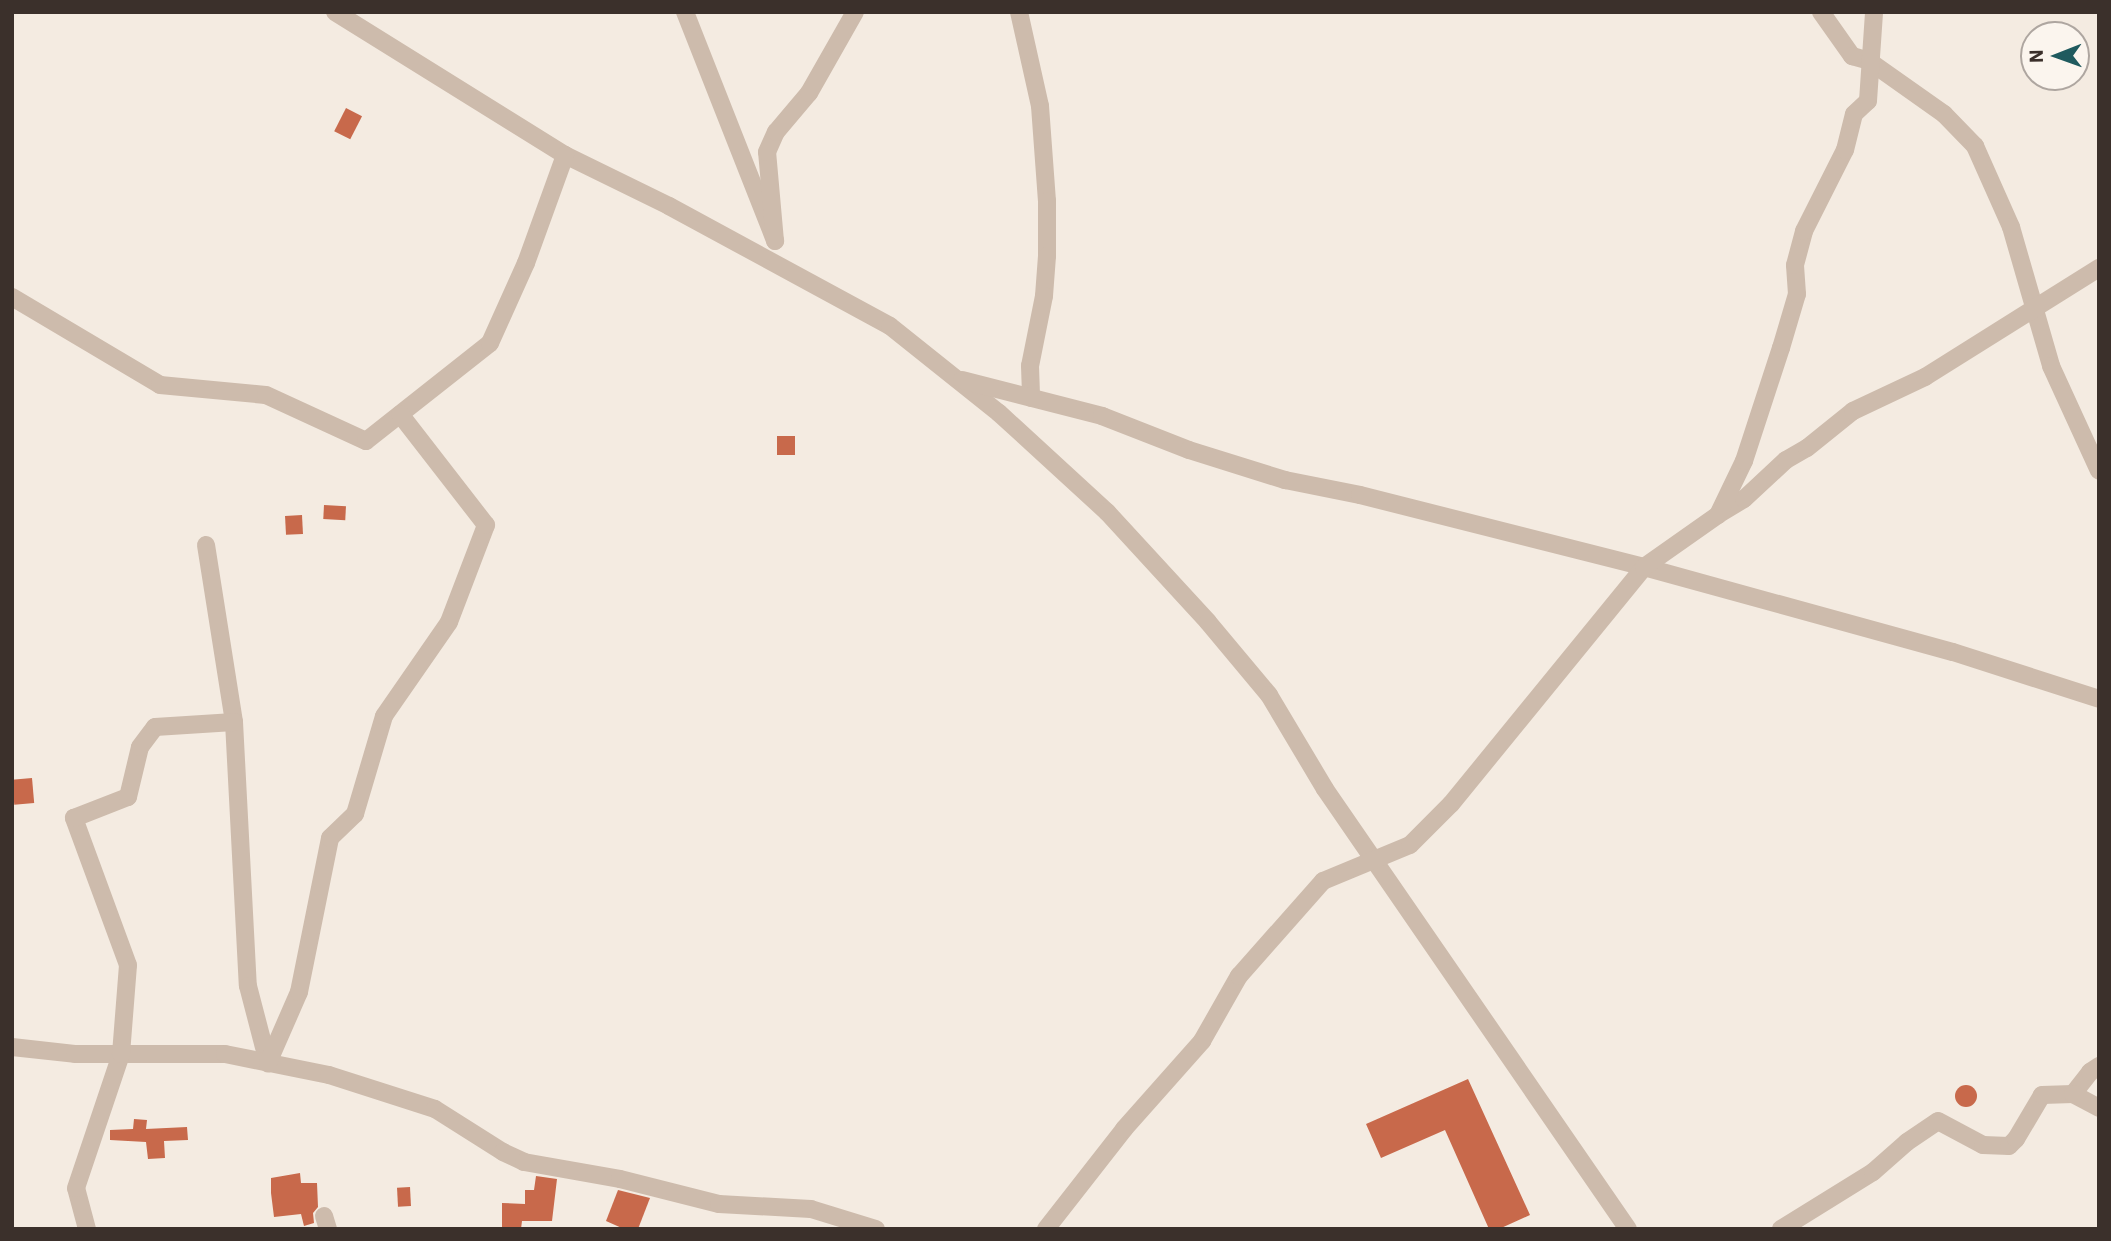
<!DOCTYPE html>
<html>
<head>
<meta charset="utf-8">
<style>
  body { margin:0 }
  #map { position:relative; width:2111px; height:1241px; overflow:hidden; background:#f4ebe1; font-family:"IBM Plex Sans",sans-serif }
  div>[style] { position:absolute }
  .building>* { inset:0; background:#c8694b; transform-origin:0 0 }
  .round { border-radius:50% }
  .minor>* { height:18px; margin:-9px; padding:0 9px; transform-origin:9px; border-radius:9px; background:#cdbbac }
  span { translate:-50% -50%; white-space:nowrap; text-align:center; line-height:1.15; -webkit-text-stroke:5px #fbf5ee; paint-order:stroke }
  .frame { position:absolute; inset:0; border:14px solid #3b302b; pointer-events:none }
  .north { position:absolute; left:2020px; top:21px; width:70px; height:70px; box-sizing:border-box; background:#fbf5ee; border:2px solid #aea6a0; border-radius:50%; rotate:269deg; font-size:19px; font-weight:700; line-height:28px; text-align:center; color:#3b302b }
  .north::after { content:''; display:block; margin:auto; width:24px; height:32px; background:#1f5a5e; clip-path:polygon(50% 0,100% 100%,50% 72%,0 100%) }
</style>
</head>
<body>
<div id="map">
  <div class="building">
    <i style="left:346px;top:108px;width:18px;height:26px;rotate:27deg"></i>
    <i style="left:795px;top:436px;width:19px;height:18px;rotate:90deg"></i>
    <i style="left:324px;top:505px;width:22px;height:14px;rotate:3deg"></i>
    <i style="left:302px;top:515px;width:19px;height:17px;rotate:87deg"></i>
    <i style="left:32px;top:778px;width:25px;height:20px;rotate:85deg"></i>
    <i style="clip-path:polygon(1468px 1079px,1530px 1215px,1499px 1229px,1489px 1229px,1445px 1130px,1381px 1158px,1366px 1124px)"></i>
    <i class="round" style="left:1955px;top:1085px;width:22px;height:22px"></i>
    <i style="clip-path:polygon(134px 1119px,147px 1120px,146px 1129px,187px 1127px,188px 1140px,164px 1141px,165px 1158px,148px 1159px,146px 1142px,110px 1140px,110px 1130px,133px 1129px)"></i>
    <i style="clip-path:polygon(300px 1173px,301px 1183px,317px 1183px,318px 1207px,313px 1213px,314px 1223px,304px 1226px,301px 1214px,274px 1217px,271px 1193px,271px 1178px)"></i>
    <i style="clip-path:polygon(536px 1176px,557px 1179px,552px 1221px,522px 1221px,521px 1229px,502px 1229px,502px 1203px,525px 1204px,525px 1190px,534px 1190px)"></i>
    <i style="left:410px;top:1187px;width:19px;height:13px;rotate:87deg"></i>
    <i style="clip-path:polygon(618px 1190px,650px 1198px,638px 1229px,624px 1229px,606px 1221px)"></i>
  </div>
  <div class="minor">
    <i style="left:335px;top:12px;width:271px;rotate:31.9deg"></i>
    <i style="left:565px;top:155px;width:116px;rotate:26.1deg"></i>
    <i style="left:669px;top:206px;width:251px;rotate:28.5deg"></i>
    <i style="left:890px;top:326px;width:139px;rotate:38.6deg"></i>
    <i style="left:999px;top:413px;width:147px;rotate:42.5deg"></i>
    <i style="left:1107px;top:512px;width:149px;rotate:47.4deg"></i>
    <i style="left:1208px;top:622px;width:95px;rotate:50.1deg"></i>
    <i style="left:1269px;top:695px;width:109px;rotate:59.2deg"></i>
    <i style="left:1325px;top:789px;width:534px;rotate:55.45deg"></i>
    <i style="left:685px;top:12px;width:246px;rotate:68.5deg"></i>
    <i style="left:775px;top:241px;width:89px;rotate:-95.1deg"></i>
    <i style="left:767px;top:152px;width:22px;rotate:-66deg"></i>
    <i style="left:776px;top:132px;width:51px;rotate:-49.8deg"></i>
    <i style="left:809px;top:93px;width:93px;rotate:-60.4deg"></i>
    <i style="left:1019px;top:12px;width:96px;rotate:77.4deg"></i>
    <i style="left:1040px;top:106px;width:95px;rotate:85.8deg"></i>
    <i style="left:1047px;top:201px;width:55px;rotate:90deg"></i>
    <i style="left:1047px;top:256px;width:40px;rotate:94.3deg"></i>
    <i style="left:1044px;top:296px;width:71px;rotate:101.3deg"></i>
    <i style="left:1030px;top:366px;width:32px;rotate:88deg"></i>
    <i style="left:1821px;top:12px;width:54px;rotate:54.8deg"></i>
    <i style="left:1852px;top:56px;width:18px;rotate:16deg"></i>
    <i style="left:1869px;top:61px;width:92px;rotate:35.2deg"></i>
    <i style="left:1944px;top:114px;width:45px;rotate:45.9deg"></i>
    <i style="left:1975px;top:146px;width:89px;rotate:66deg"></i>
    <i style="left:2011px;top:227px;width:145px;rotate:73.9deg"></i>
    <i style="left:2051px;top:366px;width:115px;rotate:65.4deg"></i>
    <i style="left:12px;top:297px;width:172px;rotate:30.7deg"></i>
    <i style="left:160px;top:385px;width:106px;rotate:5.4deg"></i>
    <i style="left:266px;top:395px;width:110px;rotate:24.7deg"></i>
    <i style="left:366px;top:441px;width:158px;rotate:-38.3deg"></i>
    <i style="left:490px;top:343px;width:88px;rotate:-65.8deg"></i>
    <i style="left:526px;top:263px;width:115px;rotate:-70.1deg"></i>
    <i style="left:962px;top:380px;width:145px;rotate:14.4deg"></i>
    <i style="left:1102px;top:416px;width:93px;rotate:21.3deg"></i>
    <i style="left:1189px;top:450px;width:101px;rotate:17.4deg"></i>
    <i style="left:1285px;top:480px;width:76px;rotate:11.3deg"></i>
    <i style="left:1360px;top:495px;width:293px;rotate:14.2deg"></i>
    <i style="left:1644px;top:567px;width:320px;rotate:15.4deg"></i>
    <i style="left:1953px;top:652px;width:153px;rotate:17.8deg"></i>
    <i style="left:1719px;top:514px;width:29px;rotate:-31deg"></i>
    <i style="left:1744px;top:499px;width:57px;rotate:-42.9deg"></i>
    <i style="left:1786px;top:460px;width:24px;rotate:-30deg"></i>
    <i style="left:1807px;top:448px;width:59px;rotate:-38.8deg"></i>
    <i style="left:1853px;top:411px;width:80px;rotate:-25.3deg"></i>
    <i style="left:1925px;top:377px;width:205px;rotate:-32.1deg"></i>
    <i style="left:206px;top:545px;width:179px;rotate:81deg"></i>
    <i style="left:234px;top:722px;width:264px;rotate:87deg"></i>
    <i style="left:248px;top:986px;width:80px;rotate:75.4deg"></i>
    <i style="left:12px;top:1047px;width:63px;rotate:6.3deg"></i>
    <i style="left:75px;top:1054px;width:150px"></i>
    <i style="left:225px;top:1054px;width:106px;rotate:11.4deg"></i>
    <i style="left:329px;top:1075px;width:111px;rotate:17.8deg"></i>
    <i style="left:435px;top:1109px;width:80px;rotate:32.3deg"></i>
    <i style="left:503px;top:1152px;width:23px;rotate:25deg"></i>
    <i style="left:524px;top:1162px;width:97px;rotate:10deg"></i>
    <i style="left:620px;top:1179px;width:102px;rotate:14.2deg"></i>
    <i style="left:719px;top:1204px;width:92px;rotate:3.1deg"></i>
    <i style="left:811px;top:1209px;width:68px;rotate:17.1deg"></i>
    <i style="left:268px;top:1063px;width:77px;rotate:-66.4deg"></i>
    <i style="left:299px;top:992px;width:157px;rotate:-78.6deg"></i>
    <i style="left:330px;top:838px;width:35px;rotate:-44deg"></i>
    <i style="left:355px;top:814px;width:102px;rotate:-73.5deg"></i>
    <i style="left:384px;top:716px;width:114px;rotate:-55.3deg"></i>
    <i style="left:449px;top:622px;width:104px;rotate:-69.1deg"></i>
    <i style="left:486px;top:525px;width:140px;rotate:-127.8deg"></i>
    <i style="left:2073px;top:1094px;width:28px;rotate:-52deg"></i>
    <i style="left:2090px;top:1072px;width:11px;rotate:-34deg"></i>
    <i style="left:324px;top:1216px;width:14px;rotate:73deg"></i>
    <i style="left:87px;top:1229px;width:42px;rotate:-105deg"></i>
    <i style="left:76px;top:1188px;width:141px;rotate:-71.4deg"></i>
    <i style="left:121px;top:1054px;width:89px;rotate:-85.5deg"></i>
    <i style="left:128px;top:965px;width:157px;rotate:-110.2deg"></i>
    <i style="left:74px;top:818px;width:58px;rotate:-21.3deg"></i>
    <i style="left:128px;top:797px;width:51px;rotate:-76.5deg"></i>
    <i style="left:140px;top:747px;width:25px;rotate:-53deg"></i>
    <i style="left:155px;top:727px;width:79px;rotate:-3.6deg"></i>
    <i style="left:1046px;top:1229px;width:127px;rotate:-52deg"></i>
    <i style="left:1124px;top:1129px;width:118px;rotate:-48.4deg"></i>
    <i style="left:1202px;top:1041px;width:75px;rotate:-60.4deg"></i>
    <i style="left:1239px;top:976px;width:127px;rotate:-48.5deg"></i>
    <i style="left:1323px;top:881px;width:94px;rotate:-22.5deg"></i>
    <i style="left:1410px;top:845px;width:58px;rotate:-45deg"></i>
    <i style="left:1451px;top:804px;width:306px;rotate:-50.8deg"></i>
    <i style="left:1644px;top:567px;width:90px;rotate:-35.1deg"></i>
    <i style="left:1718px;top:515px;width:60px;rotate:-64.3deg"></i>
    <i style="left:1744px;top:461px;width:119px;rotate:-71.9deg"></i>
    <i style="left:1781px;top:348px;width:56px;rotate:-73.5deg"></i>
    <i style="left:1797px;top:294px;width:29px;rotate:-94deg"></i>
    <i style="left:1795px;top:265px;width:35px;rotate:-75deg"></i>
    <i style="left:1804px;top:231px;width:91px;rotate:-63.2deg"></i>
    <i style="left:1845px;top:150px;width:37px;rotate:-76deg"></i>
    <i style="left:1854px;top:114px;width:19px;rotate:-43deg"></i>
    <i style="left:1868px;top:101px;width:89px;rotate:-86.1deg"></i>
    <i style="left:1781px;top:1229px;width:108px;rotate:-31.8deg"></i>
    <i style="left:1873px;top:1172px;width:45px;rotate:-41.4deg"></i>
    <i style="left:1907px;top:1142px;width:37px;rotate:-34deg"></i>
    <i style="left:1938px;top:1121px;width:51px;rotate:28.1deg"></i>
    <i style="left:1983px;top:1145px;width:26px;rotate:2deg"></i>
    <i style="left:2009px;top:1146px;width:10px;rotate:-45deg"></i>
    <i style="left:2016px;top:1139px;width:51px;rotate:-59.4deg"></i>
    <i style="left:2042px;top:1095px;width:31px;rotate:-2deg"></i>
    <i style="left:2073px;top:1094px;width:30px;rotate:28deg"></i>
  </div>
  <div class="frame"></div>
  <div class="north">N</div>
</div>
</body>
</html>
